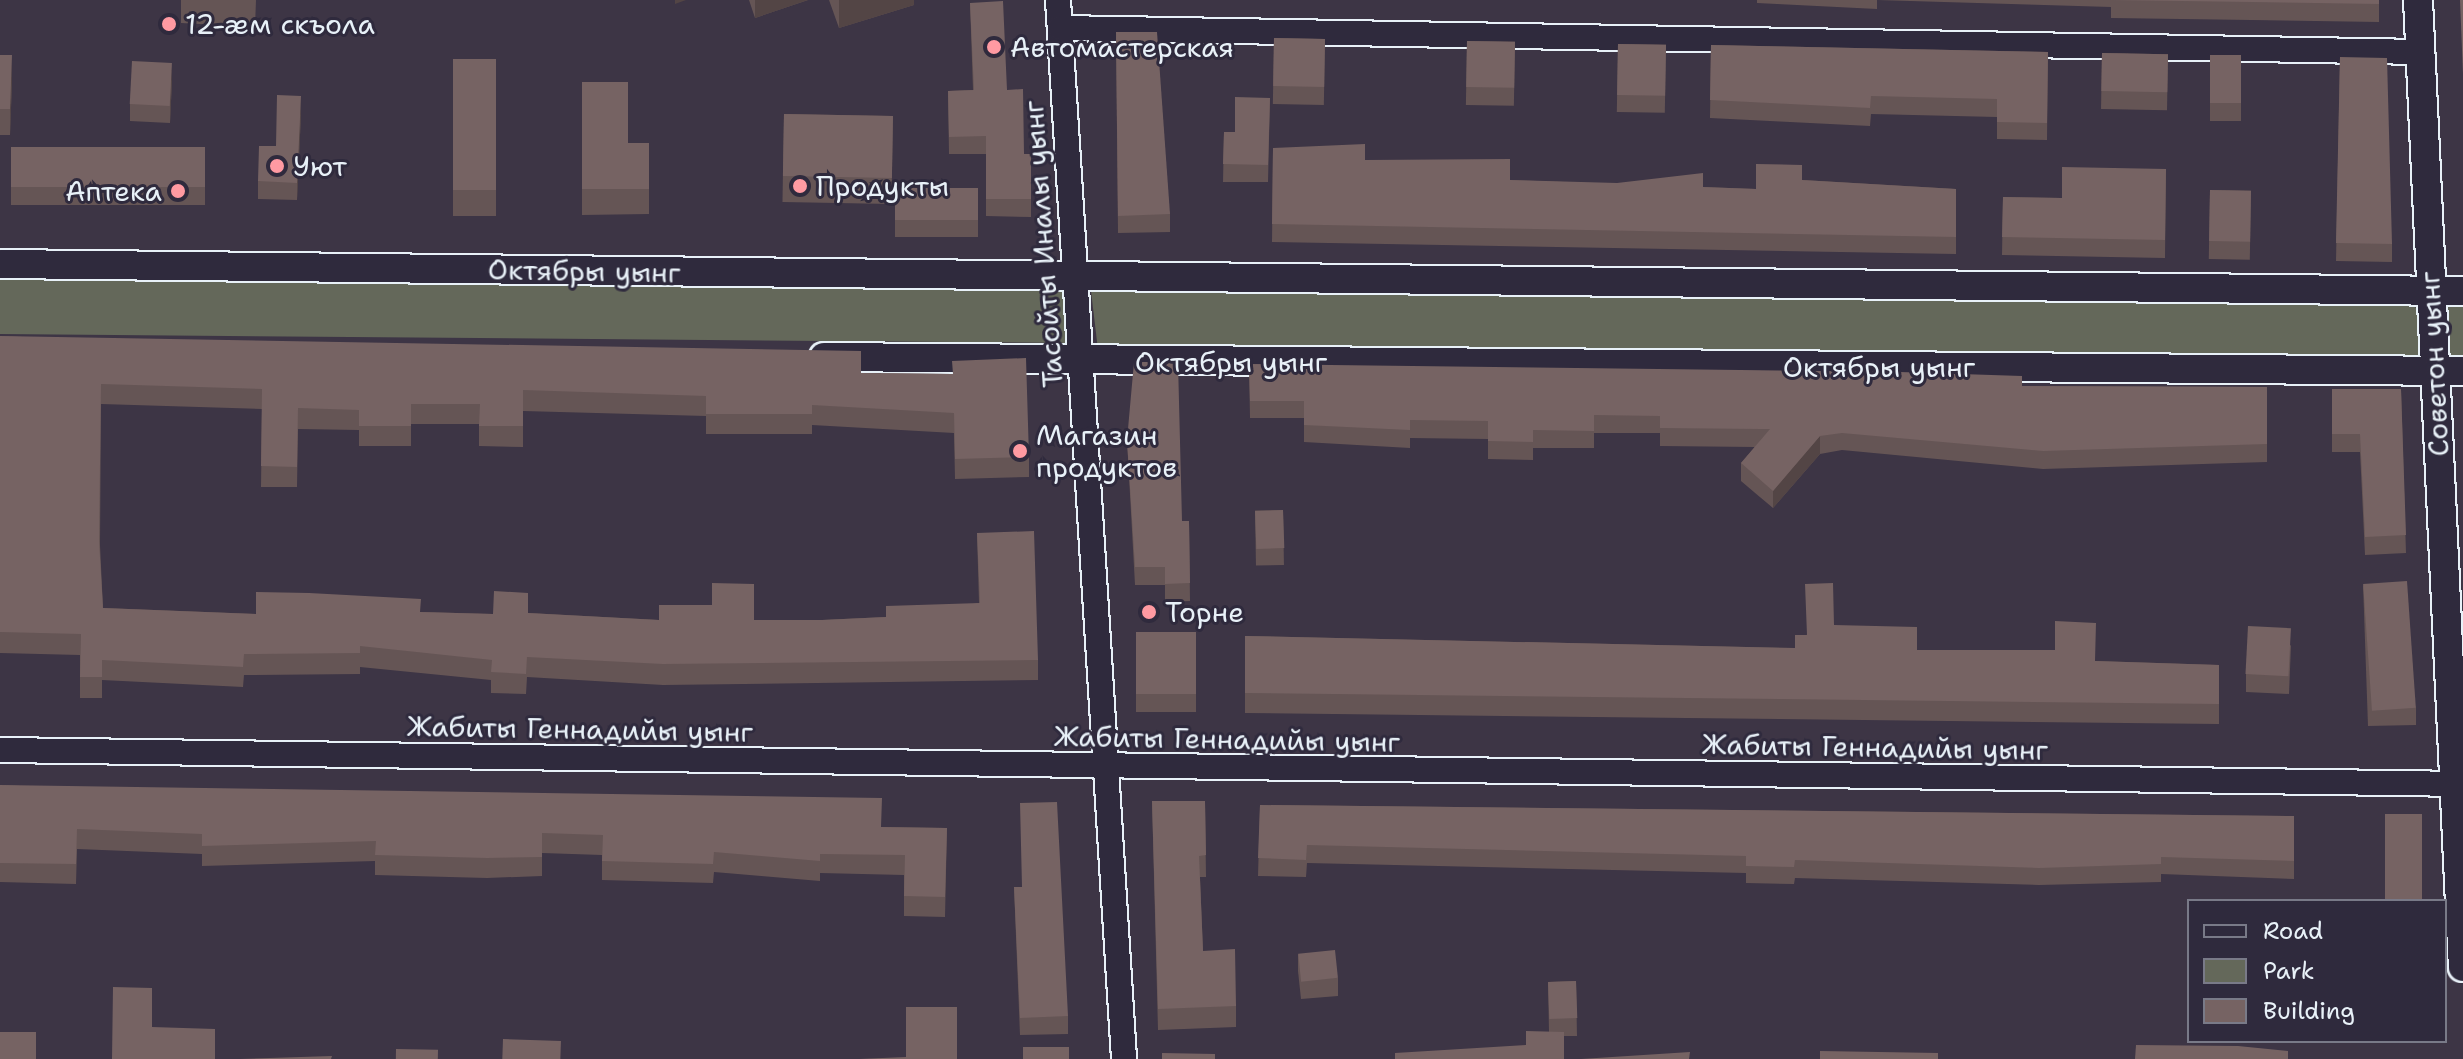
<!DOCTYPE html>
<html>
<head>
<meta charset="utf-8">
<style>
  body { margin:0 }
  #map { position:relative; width:2463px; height:1059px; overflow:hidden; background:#3d3545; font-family:"Shantell Sans",sans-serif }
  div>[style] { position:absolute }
  .green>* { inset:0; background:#64685a }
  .roads { filter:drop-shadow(2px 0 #e8f1f8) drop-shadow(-2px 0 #e8f1f8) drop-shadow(0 2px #e8f1f8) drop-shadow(0 -2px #e8f1f8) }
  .minor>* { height:24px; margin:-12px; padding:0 12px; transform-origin:12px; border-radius:12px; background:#2f2a3d }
  .tertiary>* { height:28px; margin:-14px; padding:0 14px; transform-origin:14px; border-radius:14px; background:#2f2a3d }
  .wall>* { inset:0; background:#655555; transform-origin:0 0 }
  .shaded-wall>* { inset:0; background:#534545 }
  .building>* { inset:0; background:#766363; transform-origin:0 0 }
  .dots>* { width:22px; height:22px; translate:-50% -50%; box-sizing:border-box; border:4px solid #2f2a3d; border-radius:50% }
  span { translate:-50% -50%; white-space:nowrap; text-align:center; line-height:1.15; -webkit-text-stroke:6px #2f2a3d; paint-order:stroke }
  .poi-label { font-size:28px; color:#e8f1f8 }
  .left { translate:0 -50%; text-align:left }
  .right { translate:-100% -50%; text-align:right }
  .street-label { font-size:28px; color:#e8f1f8 }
  .legend { position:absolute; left:2187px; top:899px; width:260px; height:144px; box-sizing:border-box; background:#2f2a3d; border:2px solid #797a88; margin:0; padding:10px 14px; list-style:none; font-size:24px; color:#e8f1f8 }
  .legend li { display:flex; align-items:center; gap:16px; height:40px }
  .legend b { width:40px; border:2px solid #797a88 }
</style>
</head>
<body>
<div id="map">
  <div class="green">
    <i style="clip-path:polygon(0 274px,1058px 286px,1065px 291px,1067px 343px,0 334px)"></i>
    <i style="clip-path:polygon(1098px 286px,2411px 304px,2420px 311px,2422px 355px,2415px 361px,1098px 350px,1091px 291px)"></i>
    <i style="clip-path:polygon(2448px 303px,2463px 303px,2463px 361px,2443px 355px,2441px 310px)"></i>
  </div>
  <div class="roads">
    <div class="minor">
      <i style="left:1058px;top:0;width:1061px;rotate:86.43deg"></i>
      <i style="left:1060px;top:28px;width:1359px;rotate:1.01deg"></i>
      <i style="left:0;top:750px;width:2454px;rotate:0.79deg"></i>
    </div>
    <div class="tertiary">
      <i style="left:2418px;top:0;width:968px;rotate:87.34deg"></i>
      <i style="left:0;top:264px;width:2463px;rotate:0.63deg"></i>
      <i style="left:824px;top:357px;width:1639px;rotate:0.49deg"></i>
    </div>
  </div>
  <div class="wall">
    <i style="clip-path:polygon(181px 0,256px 0,255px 27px,181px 23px)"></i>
    <i style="clip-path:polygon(749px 0,808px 0,755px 18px)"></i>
    <i style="clip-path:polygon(829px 0,914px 0,914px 5px,839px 28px)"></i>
    <i style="clip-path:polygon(1757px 0,2379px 0,2379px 22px,2111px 18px,2111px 7px,1877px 0,1877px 9px,1757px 3px)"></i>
    <i style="clip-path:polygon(970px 3px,1007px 90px,1024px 154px,1031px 154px,1031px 217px,986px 216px,986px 154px,949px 154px,948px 91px,973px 90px)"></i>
    <i style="clip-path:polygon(1116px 32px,1170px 214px,1170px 232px,1118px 233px)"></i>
    <i style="left:1274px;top:38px;width:51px;height:66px;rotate:1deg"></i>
    <i style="left:1467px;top:41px;width:48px;height:64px;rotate:1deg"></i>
    <i style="left:1618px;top:44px;width:48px;height:68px;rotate:1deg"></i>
    <i style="clip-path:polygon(1711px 45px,2048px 52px,2047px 140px,1997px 139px,1997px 117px,1871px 114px,1870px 126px,1710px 118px)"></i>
    <i style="left:2102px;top:53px;width:66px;height:56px;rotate:1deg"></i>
    <i style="clip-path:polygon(0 55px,12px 81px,10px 135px,0 135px)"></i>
    <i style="left:2210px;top:55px;width:31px;height:66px"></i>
    <i style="clip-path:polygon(2340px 57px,2392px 244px,2392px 262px,2336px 261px)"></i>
    <i style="left:453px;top:59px;width:43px;height:157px"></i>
    <i style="clip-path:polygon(172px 80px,170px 123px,130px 121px,130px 104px)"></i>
    <i style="clip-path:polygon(582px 82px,628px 143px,649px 143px,649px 214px,582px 215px)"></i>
    <i style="clip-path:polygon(1270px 98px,1268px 182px,1223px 182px,1224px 132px,1235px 132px)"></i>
    <i style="clip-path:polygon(301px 114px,297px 200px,258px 199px,258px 181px,276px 146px)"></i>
    <i style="left:784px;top:114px;width:109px;height:88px;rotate:1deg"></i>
    <i style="left:205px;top:147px;width:58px;height:194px;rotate:90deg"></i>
    <i style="clip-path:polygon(1273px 148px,1510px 180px,1756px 189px,1802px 180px,1956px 189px,1956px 254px,1272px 242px)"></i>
    <i style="clip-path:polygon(2166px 169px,2165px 258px,2002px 255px,2003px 197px,2062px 198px)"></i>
    <i style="left:895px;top:188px;width:83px;height:49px"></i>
    <i style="left:2210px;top:190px;width:41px;height:69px;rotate:1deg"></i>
    <i style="clip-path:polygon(0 336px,861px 373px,952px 374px,1029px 457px,1029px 477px,955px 479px,954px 433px,812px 425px,812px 434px,706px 434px,706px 416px,523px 411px,523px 447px,479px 446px,479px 424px,411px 424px,411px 446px,359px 446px,359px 430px,298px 429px,297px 487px,261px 487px,262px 409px,101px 404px,100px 545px,103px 608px,256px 614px,421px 612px,493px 614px,528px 613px,659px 620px,822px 620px,886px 617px,979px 603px,977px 533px,1038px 660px,1038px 680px,663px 685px,527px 677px,526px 694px,491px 693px,491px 680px,360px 667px,360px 674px,244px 675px,243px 687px,102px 680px,102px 698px,80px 698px,80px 655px,0 653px)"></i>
    <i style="clip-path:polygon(1249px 364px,2022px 386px,2267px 387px,2267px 462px,2043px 469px,1842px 450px,1820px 454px,1773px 508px,1741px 481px,1741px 463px,1755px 447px,1660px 446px,1660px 433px,1594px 433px,1594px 448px,1533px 448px,1533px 460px,1488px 459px,1488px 439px,1410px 438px,1410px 448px,1304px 442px,1304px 418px,1250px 418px)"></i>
    <i style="clip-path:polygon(2332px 389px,2401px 389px,2406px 553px,2365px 555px,2360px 452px,2332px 452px)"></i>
    <i style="clip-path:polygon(1127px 440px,1182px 521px,1189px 521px,1190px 601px,1165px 602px,1165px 585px,1135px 585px)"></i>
    <i style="left:1283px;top:510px;width:55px;height:28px;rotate:89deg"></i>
    <i style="clip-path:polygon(2363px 584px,2416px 708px,2416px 725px,2368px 726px)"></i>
    <i style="clip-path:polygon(1834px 625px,1917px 650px,2096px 661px,2219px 665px,2219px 724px,1245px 713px,1245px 636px,1795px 648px,1806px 635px)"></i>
    <i style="left:1136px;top:632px;width:60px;height:80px"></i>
    <i style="clip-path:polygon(2291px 645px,2289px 694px,2246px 692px,2246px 674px)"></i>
    <i style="clip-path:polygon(0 785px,882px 827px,947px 828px,945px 917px,904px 916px,904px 875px,820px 873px,820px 881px,714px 872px,713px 883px,602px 880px,602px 855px,542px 853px,542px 876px,487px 878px,375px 875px,375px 861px,202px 866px,202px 854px,77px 849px,76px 884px,0 882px)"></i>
    <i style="clip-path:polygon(1152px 801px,1205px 801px,1206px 877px,1200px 877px,1203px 951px,1236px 1006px,1236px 1027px,1158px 1030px)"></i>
    <i style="clip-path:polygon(1260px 805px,2294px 816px,2294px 879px,2161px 874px,2161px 882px,2039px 885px,1795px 878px,1794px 884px,1746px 883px,1746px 873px,1307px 863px,1306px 877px,1258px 876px)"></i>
    <i style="clip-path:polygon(1014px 887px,1068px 1016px,1068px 1034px,1020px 1035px)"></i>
    <i style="clip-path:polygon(1298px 954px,1338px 978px,1338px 996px,1301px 999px,1298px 971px)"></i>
    <i style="clip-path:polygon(1576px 981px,1577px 1036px,1564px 1036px,1526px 1045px,1549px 1032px,1548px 982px)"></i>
  </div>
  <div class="shaded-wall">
    <i style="clip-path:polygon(675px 0,686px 0,675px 4px)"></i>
    <i style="clip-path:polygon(755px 0,808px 0,755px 18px)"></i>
    <i style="clip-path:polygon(839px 0,914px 0,914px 5px,839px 28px)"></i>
    <i style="clip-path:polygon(12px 55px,12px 81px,10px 135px,10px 109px)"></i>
    <i style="clip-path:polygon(172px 63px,172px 80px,170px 123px,170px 105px)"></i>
    <i style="clip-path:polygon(301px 96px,301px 114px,297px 200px,297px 183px)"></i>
    <i style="clip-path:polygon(1820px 436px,1820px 454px,1773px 508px,1773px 491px)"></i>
  </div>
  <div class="building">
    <i style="clip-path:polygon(2111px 0,2379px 0,2379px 4px)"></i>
    <i style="clip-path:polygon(2460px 0,2463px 0,2463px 74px)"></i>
    <i style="clip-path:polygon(1003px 1px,1007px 90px,1023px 89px,1024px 154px,1031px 154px,1031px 199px,986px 199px,986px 136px,949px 137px,948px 91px,974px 90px,970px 3px)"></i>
    <i style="clip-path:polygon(1116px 32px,1157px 32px,1170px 214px,1118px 216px)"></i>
    <i style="left:1274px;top:38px;width:51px;height:48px;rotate:1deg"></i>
    <i style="left:1467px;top:41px;width:48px;height:46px;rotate:1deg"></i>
    <i style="left:1618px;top:44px;width:48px;height:51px;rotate:1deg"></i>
    <i style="clip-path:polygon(1711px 45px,2048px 52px,2047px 123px,1997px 122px,1997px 99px,1871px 96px,1870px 108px,1710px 100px)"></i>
    <i style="left:2102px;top:53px;width:66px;height:38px;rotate:1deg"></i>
    <i style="clip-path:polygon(0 55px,12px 55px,10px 109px,0 109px)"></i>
    <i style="left:2210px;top:55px;width:31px;height:48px"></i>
    <i style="clip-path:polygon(2340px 57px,2387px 58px,2392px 244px,2336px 243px)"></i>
    <i style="left:453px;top:59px;width:43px;height:131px"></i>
    <i style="left:132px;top:61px;width:40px;height:43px;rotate:3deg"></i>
    <i style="clip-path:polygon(582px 82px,628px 82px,628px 143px,649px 143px,649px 189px,582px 189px)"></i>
    <i style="clip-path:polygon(277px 95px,301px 96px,297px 183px,258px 181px,259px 146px,276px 146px)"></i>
    <i style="clip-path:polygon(1235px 97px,1270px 98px,1268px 165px,1223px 164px,1224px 132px,1235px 132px)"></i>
    <i style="left:784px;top:114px;width:109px;height:62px;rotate:1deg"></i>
    <i style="clip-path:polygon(1365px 144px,1365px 160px,1510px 159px,1510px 180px,1617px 183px,1703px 173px,1703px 187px,1756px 189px,1756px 164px,1802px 165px,1802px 180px,1956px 189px,1956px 237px,1272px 224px,1273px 148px)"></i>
    <i style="left:205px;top:147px;width:40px;height:194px;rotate:90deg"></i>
    <i style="clip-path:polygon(2062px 167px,2166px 169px,2165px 240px,2002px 237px,2003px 197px,2062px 198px)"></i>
    <i style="left:895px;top:188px;width:83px;height:32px"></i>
    <i style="left:2210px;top:190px;width:41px;height:51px;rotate:1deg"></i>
    <i style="clip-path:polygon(0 336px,861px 351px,861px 373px,953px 374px,952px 361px,1026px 358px,1029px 457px,955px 459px,954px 413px,812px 405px,812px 414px,706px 414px,706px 396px,523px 390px,523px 426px,479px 426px,480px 404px,411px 404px,411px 426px,359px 426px,359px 410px,298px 408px,297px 467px,261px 466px,262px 389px,101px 384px,99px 541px,103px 608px,256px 614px,256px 592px,309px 593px,421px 599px,420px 612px,493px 614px,494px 591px,528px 593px,528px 613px,659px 620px,659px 605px,712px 605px,712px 583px,754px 584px,754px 620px,822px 620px,886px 617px,886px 606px,980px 603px,977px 533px,1034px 531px,1038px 660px,663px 664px,527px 657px,526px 674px,491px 672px,492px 660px,360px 646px,360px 653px,244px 654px,243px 667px,102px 660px,102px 677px,80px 677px,81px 634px,0 632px)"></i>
    <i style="clip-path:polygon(1134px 362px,1178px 362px,1182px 521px,1189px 521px,1190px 583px,1165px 584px,1165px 567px,1135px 567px,1127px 440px)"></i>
    <i style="clip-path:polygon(1249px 364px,1900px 372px,2022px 376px,2022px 386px,2267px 387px,2267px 444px,2043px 451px,1842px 433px,1820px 436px,1773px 491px,1741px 463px,1770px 429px,1660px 428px,1660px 416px,1594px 415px,1594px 431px,1533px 430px,1533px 442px,1488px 441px,1488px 421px,1410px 420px,1410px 430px,1304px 425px,1304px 401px,1250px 401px)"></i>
    <i style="clip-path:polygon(2332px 389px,2401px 389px,2406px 535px,2365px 537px,2360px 434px,2332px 434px)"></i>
    <i style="left:1283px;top:510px;width:38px;height:28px;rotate:88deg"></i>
    <i style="left:2407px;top:581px;width:127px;height:44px;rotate:86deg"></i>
    <i style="clip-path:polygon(1833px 583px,1834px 625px,1917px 627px,1917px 650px,2055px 650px,2055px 621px,2096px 623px,2095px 661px,2219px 665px,2219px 704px,1245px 693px,1245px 636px,1795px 648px,1795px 635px,1807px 635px,1805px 584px)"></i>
    <i style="left:2248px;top:626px;width:43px;height:48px;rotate:3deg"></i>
    <i style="left:1136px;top:632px;width:60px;height:62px"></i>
    <i style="clip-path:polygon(0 785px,882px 798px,881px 827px,947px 828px,945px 897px,904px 896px,905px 855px,820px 854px,820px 861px,714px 852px,713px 864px,602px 861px,603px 835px,542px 833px,542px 857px,487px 858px,375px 855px,376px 841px,202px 846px,202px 834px,77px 829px,76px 864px,0 863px)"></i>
    <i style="clip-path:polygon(1152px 801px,1205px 801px,1206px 855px,1199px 856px,1203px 951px,1235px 949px,1236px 1006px,1158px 1009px)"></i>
    <i style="clip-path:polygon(1057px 802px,1068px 1016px,1020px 1018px,1014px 887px,1022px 887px,1020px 803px)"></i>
    <i style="clip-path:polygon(1260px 805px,2294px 816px,2294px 861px,2161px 857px,2161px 864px,2039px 868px,1795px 860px,1794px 867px,1746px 866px,1746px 856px,1307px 845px,1306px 860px,1258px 858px)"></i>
    <i style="left:2385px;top:814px;width:37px;height:87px"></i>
    <i style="left:1335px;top:950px;width:28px;height:37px;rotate:84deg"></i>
    <i style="left:1576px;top:981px;width:37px;height:28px;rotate:88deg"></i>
    <i style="clip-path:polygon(113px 987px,152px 988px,152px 1027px,215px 1029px,215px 1059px,112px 1059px)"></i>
    <i style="clip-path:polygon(906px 1007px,957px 1007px,957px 1059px,859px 1059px,906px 1057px)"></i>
    <i style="clip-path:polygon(1526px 1031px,1564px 1032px,1564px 1059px,1395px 1059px,1395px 1053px,1526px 1045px)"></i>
    <i style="left:0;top:1032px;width:36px;height:27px"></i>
    <i style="left:503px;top:1039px;width:58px;height:20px;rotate:2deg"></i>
    <i style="clip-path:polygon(2136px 1045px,2238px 1046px,2288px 1051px,2288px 1059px,2135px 1059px)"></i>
    <i style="left:1023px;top:1047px;width:46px;height:12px"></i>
    <i style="left:396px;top:1049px;width:42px;height:10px;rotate:1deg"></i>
    <i style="clip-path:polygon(1820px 1051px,1938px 1053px,1938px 1059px,1820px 1059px)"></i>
    <i style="clip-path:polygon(1690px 1052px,1689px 1059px,1581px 1059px)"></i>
    <i style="clip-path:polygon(1162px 1053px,1215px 1054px,1215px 1059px,1162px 1059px)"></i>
    <i style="clip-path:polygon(332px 1056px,331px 1059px,240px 1059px)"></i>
  </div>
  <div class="dots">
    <i style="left:169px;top:24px;background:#ff9aa2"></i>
    <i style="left:994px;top:47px;background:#ff9aa2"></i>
    <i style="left:277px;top:166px;background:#ff9aa2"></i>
    <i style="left:800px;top:186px;background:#ff9aa2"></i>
    <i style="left:178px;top:191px;background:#ff9aa2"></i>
    <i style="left:1020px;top:451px;background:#ff9aa2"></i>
    <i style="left:1149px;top:612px;background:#ff9aa2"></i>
  </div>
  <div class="poi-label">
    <span class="left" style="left:185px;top:24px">12-æм скъола</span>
    <span class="left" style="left:1010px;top:47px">Автомастерская</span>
    <span class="left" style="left:293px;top:166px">Уют</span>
    <span class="left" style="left:816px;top:186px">Продукты</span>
    <span class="right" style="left:162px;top:191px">Аптека</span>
    <span class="left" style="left:1036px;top:451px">Магазин<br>продуктов</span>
    <span class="left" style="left:1165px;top:612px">Торне</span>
  </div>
  <div class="street-label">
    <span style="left:1043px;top:244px;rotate:-94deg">Тасойты Иналы уынг</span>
    <span style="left:584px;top:271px;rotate:1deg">Октябры уынг</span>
    <span style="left:1231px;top:362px">Октябры уынг</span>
    <span style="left:2434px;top:364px;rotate:-93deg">Советон уынг</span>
    <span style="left:1879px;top:367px">Октябры уынг</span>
    <span style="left:580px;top:729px;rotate:1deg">Жабиты Геннадийы уынг</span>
    <span style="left:1227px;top:739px;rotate:1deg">Жабиты Геннадийы уынг</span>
    <span style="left:1875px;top:747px;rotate:1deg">Жабиты Геннадийы уынг</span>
  </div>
  <ul class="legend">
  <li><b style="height:10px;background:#2f2a3d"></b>Road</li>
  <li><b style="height:22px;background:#64685a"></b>Park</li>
  <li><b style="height:22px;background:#766363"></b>Building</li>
  </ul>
</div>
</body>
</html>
